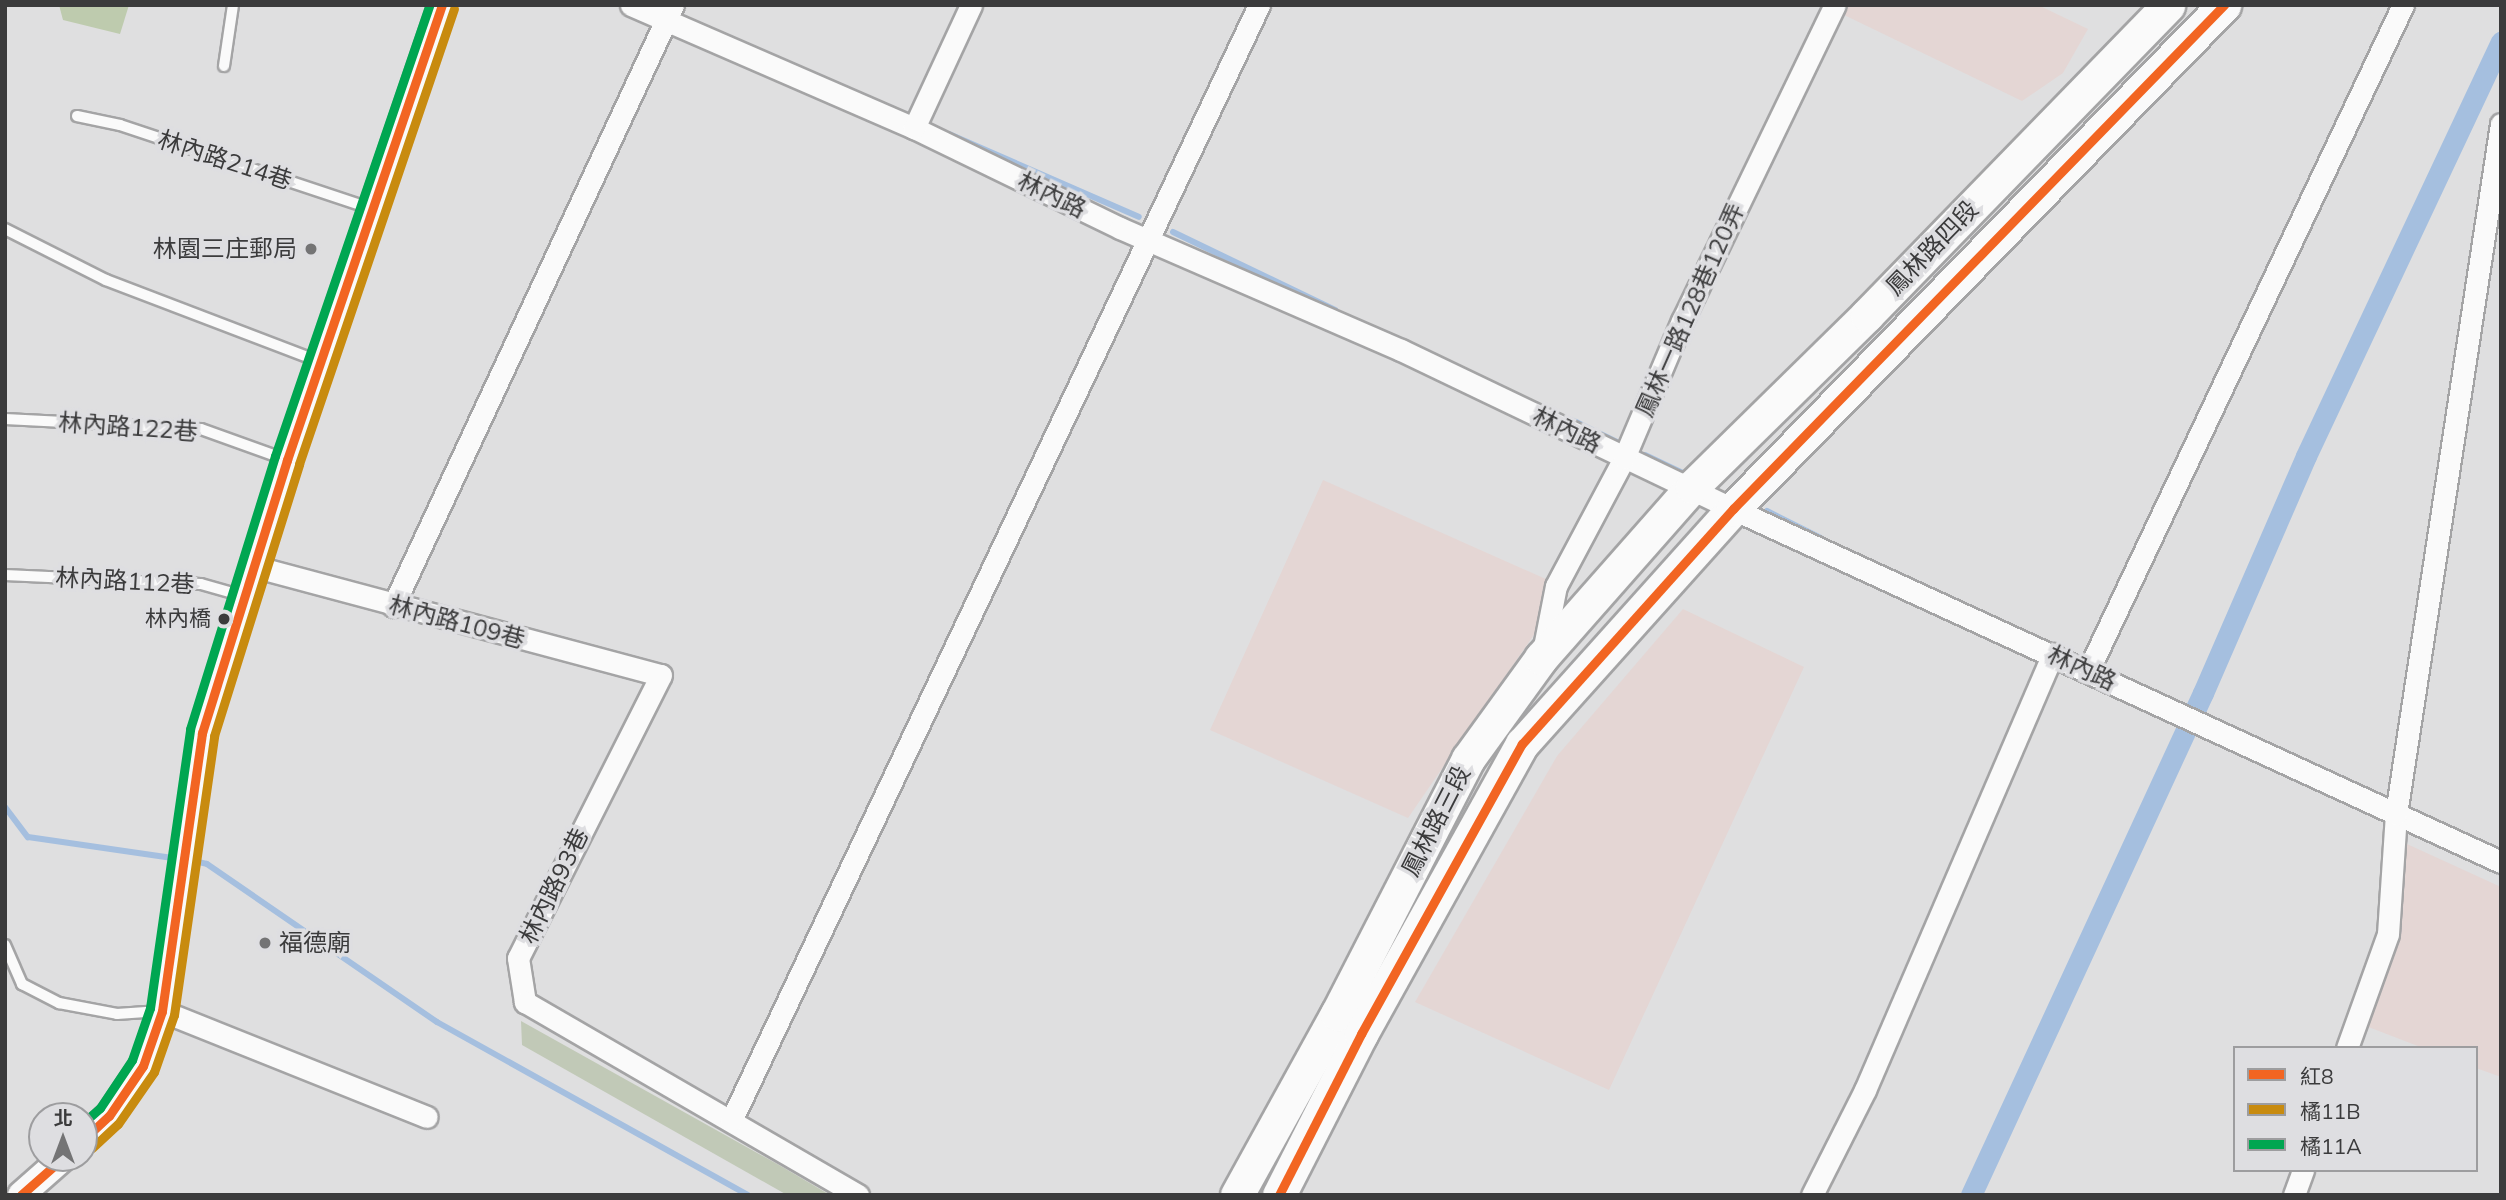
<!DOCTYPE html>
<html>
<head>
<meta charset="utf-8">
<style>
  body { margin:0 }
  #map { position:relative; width:2506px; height:1200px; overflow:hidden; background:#dfdfe0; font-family:Mulish,"Noto Sans TC",sans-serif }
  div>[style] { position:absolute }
  .industrial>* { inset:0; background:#e4d6d4 }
  .green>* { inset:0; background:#c1c9b7 }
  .forest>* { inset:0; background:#becbae }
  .stream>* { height:6px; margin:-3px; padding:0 3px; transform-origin:3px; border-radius:3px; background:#a5bfdf }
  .canal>* { height:21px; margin:-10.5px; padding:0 10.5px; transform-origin:10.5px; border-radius:10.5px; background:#a5bfdf }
  .roads { filter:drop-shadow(2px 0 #a4a4a5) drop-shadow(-2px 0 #a4a4a5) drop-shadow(0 2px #a4a4a5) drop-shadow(0 -2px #a4a4a5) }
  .service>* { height:10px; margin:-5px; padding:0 5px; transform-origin:5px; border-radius:5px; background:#fafafa }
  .minor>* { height:21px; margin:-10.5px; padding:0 10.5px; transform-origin:10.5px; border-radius:10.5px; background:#fafafa }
  .tertiary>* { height:26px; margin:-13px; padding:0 13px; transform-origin:13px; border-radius:13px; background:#fafafa }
  .primary>* { height:33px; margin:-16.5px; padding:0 16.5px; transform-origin:16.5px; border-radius:16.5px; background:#fafafa }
  .bus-1>* { height:9px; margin:-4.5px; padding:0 4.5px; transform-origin:4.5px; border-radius:4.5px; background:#f26522 }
  .bus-2>* { height:9px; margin:-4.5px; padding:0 4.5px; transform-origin:4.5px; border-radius:4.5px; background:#c88b0f }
  .bus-3>* { height:9px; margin:-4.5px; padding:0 4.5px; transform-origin:4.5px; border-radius:4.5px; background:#00a651 }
  .dots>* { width:19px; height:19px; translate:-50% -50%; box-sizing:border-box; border:4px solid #dedee1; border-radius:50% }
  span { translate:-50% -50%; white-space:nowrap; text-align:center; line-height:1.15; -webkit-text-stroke:7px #dedee1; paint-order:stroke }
  .bus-label { font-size:22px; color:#3b3b3c }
  .right { translate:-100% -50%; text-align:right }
  .street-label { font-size:24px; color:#3b3b3c }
  .poi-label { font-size:24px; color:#3b3b3c }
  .left { translate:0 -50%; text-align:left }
  .frame { position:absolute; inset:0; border:7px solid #3b3b3c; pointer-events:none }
  .legend { position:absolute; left:2233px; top:1046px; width:245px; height:126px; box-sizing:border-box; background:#dedee1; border:2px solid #9d9d9f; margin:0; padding:9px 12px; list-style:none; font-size:21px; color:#3b3b3c }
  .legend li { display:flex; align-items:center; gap:14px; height:35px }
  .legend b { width:35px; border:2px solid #9d9d9f }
  .north { position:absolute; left:28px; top:1102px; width:70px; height:70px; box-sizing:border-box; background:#dedee1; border:2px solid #9d9d9f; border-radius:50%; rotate:0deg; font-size:19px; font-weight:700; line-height:28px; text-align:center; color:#3b3b3c }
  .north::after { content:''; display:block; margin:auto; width:24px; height:32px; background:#747475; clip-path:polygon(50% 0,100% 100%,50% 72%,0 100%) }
</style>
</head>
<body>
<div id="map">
  <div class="industrial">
    <i style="clip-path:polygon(1844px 5px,2038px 5px,2088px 29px,2063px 73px,2022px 101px,1840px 13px)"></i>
    <i style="clip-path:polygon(1323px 480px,1566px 588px,1408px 818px,1210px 730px)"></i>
    <i style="clip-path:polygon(1683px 609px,1804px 667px,1609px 1090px,1415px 1002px,1557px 756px)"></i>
    <i style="clip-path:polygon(2407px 844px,2501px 887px,2501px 1077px,2476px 1068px,2476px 1048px,2423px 1048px,2358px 1023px,2399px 906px)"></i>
  </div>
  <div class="green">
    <i style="clip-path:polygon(521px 1021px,779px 1165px,830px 1195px,787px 1195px,522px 1045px)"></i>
  </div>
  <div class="forest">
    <i style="clip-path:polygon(59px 5px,129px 5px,120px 34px,63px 20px)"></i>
  </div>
  <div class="stream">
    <i style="left:949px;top:134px;width:207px;rotate:23.6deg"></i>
    <i style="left:1173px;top:232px;width:180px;rotate:25.7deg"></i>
    <i style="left:1574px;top:421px;width:50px;rotate:26.1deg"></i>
    <i style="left:1645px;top:455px;width:47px;rotate:25.5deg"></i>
    <i style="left:1767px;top:511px;width:60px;rotate:26.6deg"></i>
    <i style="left:5px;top:807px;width:38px;rotate:53deg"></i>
    <i style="left:28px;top:837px;width:153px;rotate:8.3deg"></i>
    <i style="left:190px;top:860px;width:17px;rotate:13deg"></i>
    <i style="left:207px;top:864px;width:279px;rotate:34.5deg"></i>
    <i style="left:437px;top:1022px;width:356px;rotate:29.1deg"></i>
  </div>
  <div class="canal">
    <i style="left:1971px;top:1195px;width:553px;rotate:-65.2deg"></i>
    <i style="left:2203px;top:693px;width:258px;rotate:-66.5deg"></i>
    <i style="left:2306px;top:456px;width:458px;rotate:-64.8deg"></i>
  </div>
  <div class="roads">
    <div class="service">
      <i style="left:224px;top:66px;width:62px;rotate:-81.6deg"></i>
      <i style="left:77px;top:116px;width:44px;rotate:11.8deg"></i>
      <i style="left:120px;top:125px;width:266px;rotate:18.4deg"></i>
      <i style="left:5px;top:229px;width:113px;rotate:26.8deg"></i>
      <i style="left:106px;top:280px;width:230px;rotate:20.9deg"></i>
      <i style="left:5px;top:419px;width:196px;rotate:2.9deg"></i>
      <i style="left:201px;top:429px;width:91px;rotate:19.8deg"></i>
      <i style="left:5px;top:575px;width:196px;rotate:2.6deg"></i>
      <i style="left:201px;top:584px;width:44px;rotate:15.9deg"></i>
      <i style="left:5px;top:945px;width:43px;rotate:66.4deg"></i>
      <i style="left:22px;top:984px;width:42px;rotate:27.2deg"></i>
      <i style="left:59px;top:1003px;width:59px;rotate:10.7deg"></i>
      <i style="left:117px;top:1014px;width:43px;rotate:-4deg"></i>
    </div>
    <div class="minor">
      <i style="left:631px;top:5px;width:309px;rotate:23.5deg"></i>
      <i style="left:914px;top:128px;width:229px;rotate:25.9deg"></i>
      <i style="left:1120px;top:228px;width:306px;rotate:23.5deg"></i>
      <i style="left:1401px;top:350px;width:368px;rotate:25.6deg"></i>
      <i style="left:1733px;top:509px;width:845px;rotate:24.69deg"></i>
      <i style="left:914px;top:128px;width:136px;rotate:-65.1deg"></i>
      <i style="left:253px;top:566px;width:422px;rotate:15deg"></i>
      <i style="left:661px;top:675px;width:317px;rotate:116.8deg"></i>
      <i style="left:518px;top:958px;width:45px;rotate:81deg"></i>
      <i style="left:525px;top:1002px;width:385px;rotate:30.1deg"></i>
      <i style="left:393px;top:606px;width:663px;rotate:-65.02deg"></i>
      <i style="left:1543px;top:652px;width:67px;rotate:-78.9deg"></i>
      <i style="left:1556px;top:586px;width:145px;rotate:-62deg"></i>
      <i style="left:1624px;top:458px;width:149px;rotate:-67.1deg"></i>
      <i style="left:1682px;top:321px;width:351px;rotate:-64.2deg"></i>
      <i style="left:2088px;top:671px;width:737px;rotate:-64.69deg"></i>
      <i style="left:162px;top:1011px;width:285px;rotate:21.8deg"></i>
      <i style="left:2347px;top:1048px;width:121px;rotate:-70.2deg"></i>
      <i style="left:2388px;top:934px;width:120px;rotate:-86.2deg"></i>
      <i style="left:2396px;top:814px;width:698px;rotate:-81.35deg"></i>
      <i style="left:731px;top:1121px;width:1235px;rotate:-64.68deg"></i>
      <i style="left:1812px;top:1195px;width:118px;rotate:-63.2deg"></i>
      <i style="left:1865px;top:1090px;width:475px;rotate:-66.7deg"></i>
      <i style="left:2294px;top:1195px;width:27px;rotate:-70deg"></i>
    </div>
    <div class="tertiary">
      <i style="left:84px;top:1139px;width:34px;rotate:-43deg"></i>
      <i style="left:109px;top:1116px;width:60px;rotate:-55.8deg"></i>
      <i style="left:143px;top:1066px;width:58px;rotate:-70.9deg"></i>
      <i style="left:162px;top:1011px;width:281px;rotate:-81.8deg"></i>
      <i style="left:202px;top:733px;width:286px;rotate:-72.7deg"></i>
      <i style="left:287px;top:460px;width:481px;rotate:-71.2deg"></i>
      <i style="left:21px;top:1195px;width:56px;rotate:-41.4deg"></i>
    </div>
    <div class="primary">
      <i style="left:1237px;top:1195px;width:207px;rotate:-61.1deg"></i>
      <i style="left:1337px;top:1014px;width:287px;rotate:-62.8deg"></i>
      <i style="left:1468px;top:759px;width:125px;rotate:-54.1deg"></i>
      <i style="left:1541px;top:658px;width:228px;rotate:-48.6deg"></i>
      <i style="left:1692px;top:487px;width:245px;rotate:-44.5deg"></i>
      <i style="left:1867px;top:315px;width:432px;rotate:-45.8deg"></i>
      <i style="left:1279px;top:1195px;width:181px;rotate:-63deg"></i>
      <i style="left:1361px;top:1034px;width:332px;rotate:-61deg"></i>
      <i style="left:1522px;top:744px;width:316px;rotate:-48.1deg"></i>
      <i style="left:1733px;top:509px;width:704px;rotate:-45.75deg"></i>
    </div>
  </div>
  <div class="bus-1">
    <i style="left:84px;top:1139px;width:34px;rotate:-43deg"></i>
    <i style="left:109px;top:1116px;width:60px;rotate:-55.8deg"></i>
    <i style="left:143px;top:1066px;width:58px;rotate:-70.9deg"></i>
    <i style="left:162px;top:1011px;width:281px;rotate:-81.8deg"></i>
    <i style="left:202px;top:733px;width:286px;rotate:-72.7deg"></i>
    <i style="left:287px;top:460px;width:481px;rotate:-71.2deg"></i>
    <i style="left:21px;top:1195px;width:56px;rotate:-41.4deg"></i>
    <i style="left:1279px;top:1195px;width:181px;rotate:-63deg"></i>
    <i style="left:1361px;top:1034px;width:332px;rotate:-61deg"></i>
    <i style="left:1522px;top:744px;width:316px;rotate:-48.1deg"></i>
    <i style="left:1733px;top:509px;width:704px;rotate:-45.75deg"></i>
  </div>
  <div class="bus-2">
    <i style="left:92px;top:1148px;width:35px;rotate:-43deg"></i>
    <i style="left:118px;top:1124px;width:63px;rotate:-55.3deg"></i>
    <i style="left:154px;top:1072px;width:60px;rotate:-70.7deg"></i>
    <i style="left:174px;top:1015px;width:282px;rotate:-81.8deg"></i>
    <i style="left:214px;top:736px;width:285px;rotate:-72.6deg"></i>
    <i style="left:299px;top:464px;width:481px;rotate:-71.2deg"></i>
  </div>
  <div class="bus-3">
    <i style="left:84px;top:1122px;width:21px;rotate:-41deg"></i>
    <i style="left:100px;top:1108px;width:58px;rotate:-56.3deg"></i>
    <i style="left:132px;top:1060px;width:55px;rotate:-70.9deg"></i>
    <i style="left:150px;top:1008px;width:282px;rotate:-81.8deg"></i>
    <i style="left:190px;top:729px;width:286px;rotate:-72.7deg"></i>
    <i style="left:275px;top:456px;width:477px;rotate:-71.1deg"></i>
  </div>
  <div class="dots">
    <i style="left:311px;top:249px;background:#747475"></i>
    <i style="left:224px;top:619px;background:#3b3b3c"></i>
    <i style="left:265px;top:943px;background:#747475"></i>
  </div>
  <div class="bus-label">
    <span class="right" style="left:211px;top:619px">林內橋</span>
  </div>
  <div class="street-label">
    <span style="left:225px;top:160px;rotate:18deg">林內路214巷</span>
    <span style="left:1052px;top:195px;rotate:26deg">林內路</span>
    <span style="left:1932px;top:248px;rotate:-46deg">鳳林路四段</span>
    <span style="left:1690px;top:310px;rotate:-66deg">鳳林一路128巷120弄</span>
    <span style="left:128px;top:427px;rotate:4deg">林內路122巷</span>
    <span style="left:1567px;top:430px;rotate:26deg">林內路</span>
    <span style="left:125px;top:581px;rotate:3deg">林內路112巷</span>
    <span style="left:457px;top:622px;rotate:15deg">林內路109巷</span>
    <span style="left:2082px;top:668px;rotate:25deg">林內路</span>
    <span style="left:1436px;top:821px;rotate:-63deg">鳳林路三段</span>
    <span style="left:554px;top:886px;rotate:-64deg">林內路93巷</span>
  </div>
  <div class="poi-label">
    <span class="right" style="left:297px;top:249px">林園三庄郵局</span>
    <span class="left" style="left:279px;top:943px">福德廟</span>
  </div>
  <div class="frame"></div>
  <ul class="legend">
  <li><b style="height:9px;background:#f26522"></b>紅8</li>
  <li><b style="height:9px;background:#c88b0f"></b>橘11B</li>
  <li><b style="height:9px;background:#00a651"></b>橘11A</li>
  </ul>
  <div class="north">北</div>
</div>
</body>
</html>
